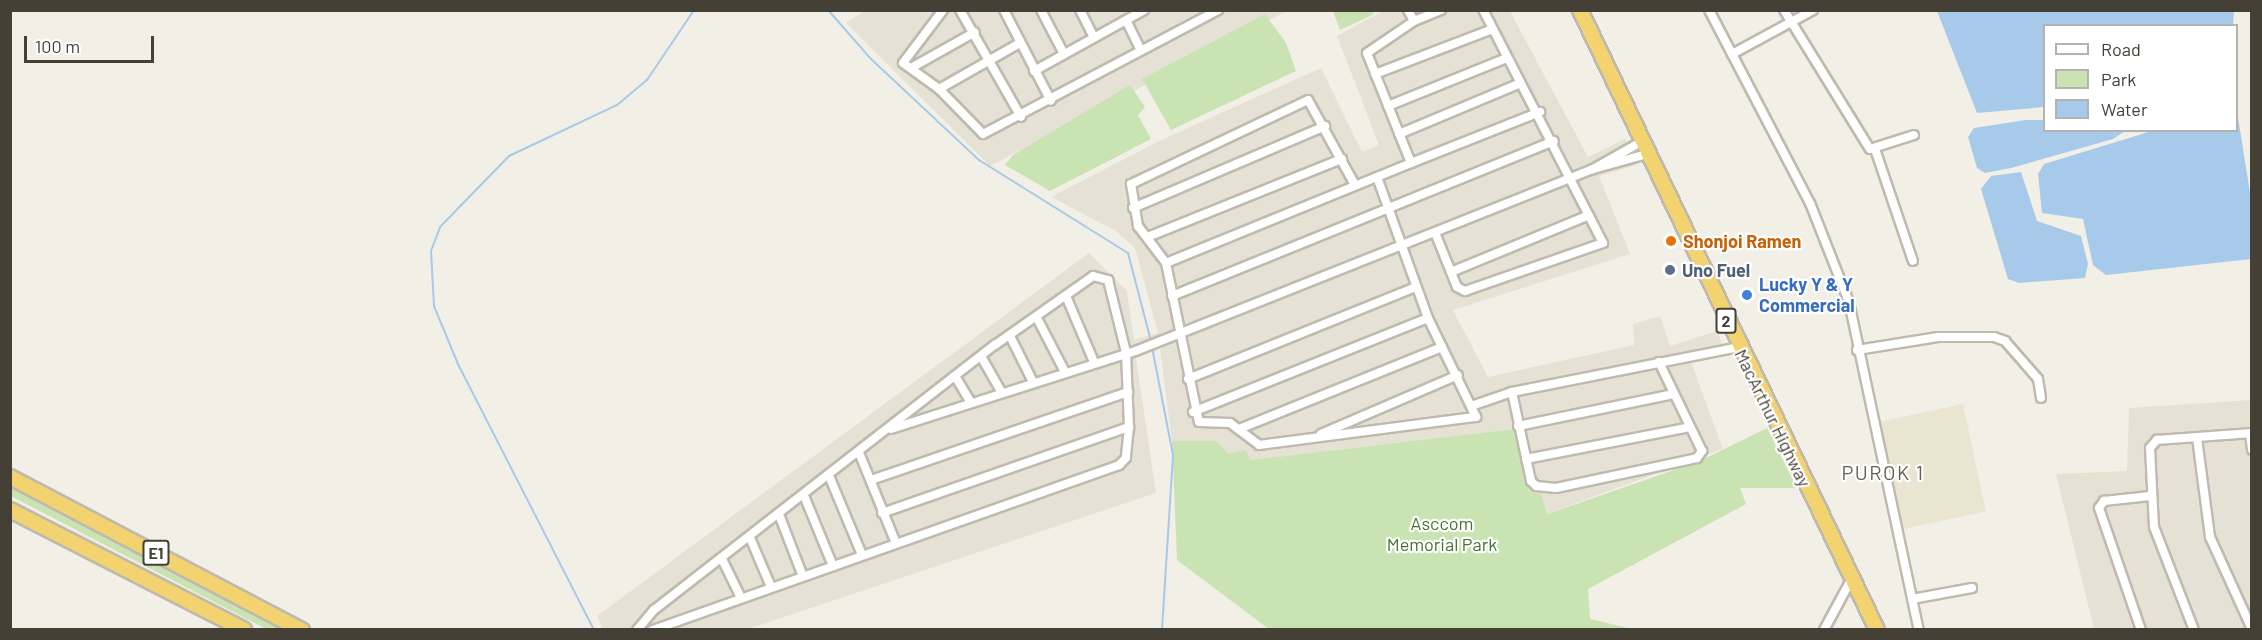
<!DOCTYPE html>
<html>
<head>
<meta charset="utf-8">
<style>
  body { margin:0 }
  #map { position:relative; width:2262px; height:640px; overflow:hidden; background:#f2efe6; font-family:Barlow,sans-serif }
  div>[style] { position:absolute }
  .residential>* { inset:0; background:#e5e2d5 }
  .education>* { inset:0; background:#eae5d1; transform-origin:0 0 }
  .green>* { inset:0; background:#c9e3b2 }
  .water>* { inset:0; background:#a7c9ea }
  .stream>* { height:2px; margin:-1px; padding:0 1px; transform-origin:1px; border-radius:1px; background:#a7c9ea }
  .roads { filter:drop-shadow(2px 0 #bfbaad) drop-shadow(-2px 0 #bfbaad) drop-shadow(0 2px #bfbaad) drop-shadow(0 -2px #bfbaad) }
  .street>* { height:8px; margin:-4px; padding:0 4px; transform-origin:4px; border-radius:4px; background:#fff }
  .highway>* { height:14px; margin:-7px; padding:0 7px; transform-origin:7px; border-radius:7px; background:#f3d270 }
  .dots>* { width:16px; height:16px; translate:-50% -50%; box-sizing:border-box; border:3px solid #fff; border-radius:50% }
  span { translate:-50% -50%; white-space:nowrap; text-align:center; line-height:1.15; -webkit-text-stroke:4.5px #fff; paint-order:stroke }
  .shield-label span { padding:2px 4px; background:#fff; border:2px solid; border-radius:4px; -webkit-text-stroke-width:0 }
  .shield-label { font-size:16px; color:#444036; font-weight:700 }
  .food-label { font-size:18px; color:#c56008; font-weight:700 }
  .left { translate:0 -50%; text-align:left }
  .service-label { font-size:18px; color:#4e5e75; font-weight:700 }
  .shop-label { font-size:18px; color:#366cbe; font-weight:700 }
  .street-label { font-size:18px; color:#444036 }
  .park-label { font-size:18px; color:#42712e }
  .neighbourhood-label { font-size:20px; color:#665e4e; letter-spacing:1.5px }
  .frame { position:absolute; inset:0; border:12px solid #444036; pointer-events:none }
  .legend { position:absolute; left:2043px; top:24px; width:195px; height:108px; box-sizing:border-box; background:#fff; border:2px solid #b4b3af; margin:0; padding:8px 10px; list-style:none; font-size:18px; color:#444036 }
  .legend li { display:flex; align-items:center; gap:12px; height:30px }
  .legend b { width:30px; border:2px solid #b4b3af }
  .scale { position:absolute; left:24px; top:36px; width:130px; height:27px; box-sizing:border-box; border:3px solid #444036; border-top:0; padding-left:8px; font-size:18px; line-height:21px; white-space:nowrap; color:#444036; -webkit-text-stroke:4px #fff; paint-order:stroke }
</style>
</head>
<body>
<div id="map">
  <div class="residential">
    <i style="clip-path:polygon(865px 10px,1287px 11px,990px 166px,846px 23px)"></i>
    <i style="clip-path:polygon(1383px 11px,1510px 11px,1588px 157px,1625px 139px,1637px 165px,1599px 176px,1630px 254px,1453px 310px,1488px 377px,1634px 345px,1633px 324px,1660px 316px,1670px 346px,1717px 331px,1727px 356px,1691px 362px,1723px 449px,1546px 514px,1529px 492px,1514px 429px,1250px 460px,1229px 454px,1216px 441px,1172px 441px,1160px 348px,1136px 358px,1156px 493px,748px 629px,603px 629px,597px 616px,1089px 253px,1127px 291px,1134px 340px,1158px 333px,1135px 248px,1116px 231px,1051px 197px,1157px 142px,1321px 68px,1362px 152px,1379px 145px,1337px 36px)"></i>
    <i style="clip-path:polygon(2251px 400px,2251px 629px,2094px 629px,2056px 474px,2127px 471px,2129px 408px)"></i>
  </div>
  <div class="education">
    <i style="left:1963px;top:404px;width:110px;height:90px;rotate:78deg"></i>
  </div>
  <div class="green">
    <i style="clip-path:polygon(1333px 11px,1372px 11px,1374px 14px,1340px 30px)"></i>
    <i style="clip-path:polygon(1265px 14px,1286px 43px,1296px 71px,1171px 130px,1142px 79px)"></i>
    <i style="clip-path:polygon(1130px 85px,1145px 107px,1138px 115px,1151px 139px,1050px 191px,1005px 165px,1013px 155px)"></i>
    <i style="clip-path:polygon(1767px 428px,1797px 488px,1740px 488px,1746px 504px,1588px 589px,1590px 619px,1632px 629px,1269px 629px,1177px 560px,1172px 441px,1216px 441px,1229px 454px,1246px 450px,1250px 460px,1514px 429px,1529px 492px,1541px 494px,1547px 514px,1700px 461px)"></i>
    <i style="clip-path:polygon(10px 488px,239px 606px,285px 629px,266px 629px,11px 496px)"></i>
  </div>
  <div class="water">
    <i style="clip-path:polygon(1937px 11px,1937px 10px,2234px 11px,2233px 25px,2044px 26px,2044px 107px,1977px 113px)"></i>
    <i style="clip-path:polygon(2237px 111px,2251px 199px,2251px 259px,2106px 275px,2093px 265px,2083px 219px,2042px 213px,2038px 174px,2044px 164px,2152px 131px,2236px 130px)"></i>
    <i style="clip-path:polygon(2026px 120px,2044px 120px,2044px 130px,2125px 131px,2113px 139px,2011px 168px,1985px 173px,1977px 168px,1968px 137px,1974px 128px)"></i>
    <i style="clip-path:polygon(2021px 172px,2037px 221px,2081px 236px,2088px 264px,2085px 278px,2019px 283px,2008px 279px,1981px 189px,1991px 176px)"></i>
  </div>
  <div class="stream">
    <i style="left:828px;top:10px;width:65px;rotate:48.7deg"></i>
    <i style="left:871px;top:59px;width:148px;rotate:43.1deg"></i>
    <i style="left:979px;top:160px;width:176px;rotate:32deg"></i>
    <i style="left:1128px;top:253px;width:91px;rotate:75.4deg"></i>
    <i style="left:1152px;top:347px;width:110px;rotate:79deg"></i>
    <i style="left:1173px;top:455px;width:175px;rotate:93.6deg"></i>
    <i style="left:594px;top:630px;width:299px;rotate:-117.1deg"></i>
    <i style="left:458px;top:364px;width:63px;rotate:-112.5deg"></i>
    <i style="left:434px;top:306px;width:55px;rotate:-93.1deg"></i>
    <i style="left:431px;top:251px;width:26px;rotate:-69deg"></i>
    <i style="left:440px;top:227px;width:99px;rotate:-45.8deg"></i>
    <i style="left:509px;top:156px;width:119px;rotate:-25.3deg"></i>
    <i style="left:617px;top:105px;width:39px;rotate:-40deg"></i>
    <i style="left:647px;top:80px;width:84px;rotate:-56.1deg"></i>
  </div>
  <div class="roads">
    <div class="street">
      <i style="left:943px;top:10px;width:66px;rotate:127deg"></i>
      <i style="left:903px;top:63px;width:44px;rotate:35.8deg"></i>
      <i style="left:939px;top:89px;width:63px;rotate:45.6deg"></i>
      <i style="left:983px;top:134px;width:266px;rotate:-27.8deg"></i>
      <i style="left:960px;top:10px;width:123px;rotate:60.3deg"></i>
      <i style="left:1004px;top:10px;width:102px;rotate:62.7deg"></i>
      <i style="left:1041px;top:10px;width:50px;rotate:62.4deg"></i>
      <i style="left:1080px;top:10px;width:30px;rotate:63deg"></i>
      <i style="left:1709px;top:10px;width:218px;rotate:62.4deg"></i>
      <i style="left:1810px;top:203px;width:106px;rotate:68.5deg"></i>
      <i style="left:1849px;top:302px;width:335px;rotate:78deg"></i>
      <i style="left:1784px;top:10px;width:163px;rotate:58.3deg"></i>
      <i style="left:1870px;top:149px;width:46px;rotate:-17.7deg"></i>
      <i style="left:1126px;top:20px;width:34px;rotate:64deg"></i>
      <i style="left:1414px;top:21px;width:29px;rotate:-22deg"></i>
      <i style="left:1732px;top:54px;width:92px;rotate:-28.5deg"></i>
      <i style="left:911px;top:68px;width:73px;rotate:-29.4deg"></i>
      <i style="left:1034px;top:71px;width:126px;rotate:-29deg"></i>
      <i style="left:1375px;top:74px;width:126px;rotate:-20.9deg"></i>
      <i style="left:939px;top:89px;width:93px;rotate:-29.6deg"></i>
      <i style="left:1388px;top:106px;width:128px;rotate:-22deg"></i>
      <i style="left:1399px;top:134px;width:132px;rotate:-22.7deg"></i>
      <i style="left:1875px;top:149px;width:118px;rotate:71.3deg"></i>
      <i style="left:1411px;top:163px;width:139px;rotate:-21.6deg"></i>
      <i style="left:1593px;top:169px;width:55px;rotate:-29.4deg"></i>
      <i style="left:1355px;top:185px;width:97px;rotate:-118.9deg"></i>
      <i style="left:1308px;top:100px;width:196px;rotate:154.6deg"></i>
      <i style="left:1131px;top:184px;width:43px;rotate:80.5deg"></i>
      <i style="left:1138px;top:226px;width:46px;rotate:52.9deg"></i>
      <i style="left:1166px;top:263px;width:162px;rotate:78.3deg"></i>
      <i style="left:1199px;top:422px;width:31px;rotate:2deg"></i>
      <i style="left:1230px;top:423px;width:36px;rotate:37deg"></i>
      <i style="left:1259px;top:445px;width:219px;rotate:-7.4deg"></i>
      <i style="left:1476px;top:417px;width:110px;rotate:-115.9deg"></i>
      <i style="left:1428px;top:318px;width:150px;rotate:-109.9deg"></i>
      <i style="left:1133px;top:208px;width:209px;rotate:-23.1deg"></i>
      <i style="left:1436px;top:235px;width:56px;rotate:68deg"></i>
      <i style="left:1457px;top:287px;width:9px;rotate:27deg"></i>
      <i style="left:1465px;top:291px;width:146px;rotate:-19.2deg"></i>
      <i style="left:1603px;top:243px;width:262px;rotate:-117.2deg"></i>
      <i style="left:1150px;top:236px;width:207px;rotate:-21.9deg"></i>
      <i style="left:1166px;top:263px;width:265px;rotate:-22.2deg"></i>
      <i style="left:1411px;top:163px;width:118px;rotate:-111.8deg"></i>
      <i style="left:1367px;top:53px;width:57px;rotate:-34.2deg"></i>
      <i style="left:1414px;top:21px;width:13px;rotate:-119deg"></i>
      <i style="left:1451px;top:272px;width:149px;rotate:-22.4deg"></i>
      <i style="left:1066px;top:296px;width:72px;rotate:67deg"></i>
      <i style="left:1172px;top:296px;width:412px;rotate:-22.1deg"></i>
      <i style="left:1037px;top:318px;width:61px;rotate:62.6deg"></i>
      <i style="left:1010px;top:336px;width:51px;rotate:63.4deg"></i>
      <i style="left:1857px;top:350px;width:82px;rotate:-9.1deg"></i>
      <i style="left:1938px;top:337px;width:56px"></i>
      <i style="left:1994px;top:337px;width:12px;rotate:20deg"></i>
      <i style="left:2005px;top:341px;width:50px;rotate:49deg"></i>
      <i style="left:2038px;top:379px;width:19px;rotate:81deg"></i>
      <i style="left:982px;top:358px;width:40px;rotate:60.3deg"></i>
      <i style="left:955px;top:376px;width:31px;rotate:59deg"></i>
      <i style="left:1188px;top:379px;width:246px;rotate:-22deg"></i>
      <i style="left:1512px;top:392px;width:91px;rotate:77.9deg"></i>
      <i style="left:1531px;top:481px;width:7px;rotate:45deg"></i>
      <i style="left:1536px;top:486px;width:20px;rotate:6deg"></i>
      <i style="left:1556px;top:488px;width:144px;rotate:-12deg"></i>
      <i style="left:1697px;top:458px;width:9px;rotate:-54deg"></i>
      <i style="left:1702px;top:451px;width:99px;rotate:-115.8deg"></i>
      <i style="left:1474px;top:405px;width:40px;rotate:-18.9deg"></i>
      <i style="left:1512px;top:392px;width:231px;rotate:-11.2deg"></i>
      <i style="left:1193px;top:412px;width:253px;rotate:-21.8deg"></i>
      <i style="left:1518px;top:426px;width:159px;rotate:-11.6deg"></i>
      <i style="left:891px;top:429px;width:259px;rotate:-17.7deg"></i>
      <i style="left:1138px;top:350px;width:490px;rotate:-21.7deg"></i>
      <i style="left:1593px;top:169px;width:56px;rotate:-15.5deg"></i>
      <i style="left:1239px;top:429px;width:219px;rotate:-22deg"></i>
      <i style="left:2250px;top:433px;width:17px;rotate:83deg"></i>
      <i style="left:1321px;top:434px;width:149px;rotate:-23.3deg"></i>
      <i style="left:2197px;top:438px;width:100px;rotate:82.5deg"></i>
      <i style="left:2210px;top:537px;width:101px;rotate:65.5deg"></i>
      <i style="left:860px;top:455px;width:95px;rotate:67.8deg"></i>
      <i style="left:1526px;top:459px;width:167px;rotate:-11deg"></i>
      <i style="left:830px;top:478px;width:83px;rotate:67.4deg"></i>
      <i style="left:871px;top:480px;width:272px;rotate:-18.9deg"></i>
      <i style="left:805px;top:498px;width:74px;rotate:67.6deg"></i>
      <i style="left:882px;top:513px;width:262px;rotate:-19.2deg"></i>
      <i style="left:780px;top:517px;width:61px;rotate:68.9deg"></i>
      <i style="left:751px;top:540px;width:51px;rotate:66.9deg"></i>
      <i style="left:723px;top:561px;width:39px;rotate:64deg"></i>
      <i style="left:1912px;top:599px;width:61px;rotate:-10.4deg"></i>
      <i style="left:637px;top:630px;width:26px;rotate:-50deg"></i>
      <i style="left:654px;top:610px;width:432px;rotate:-37.9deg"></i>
      <i style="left:995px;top:345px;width:120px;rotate:-35.1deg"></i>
      <i style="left:1093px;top:276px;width:16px;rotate:15deg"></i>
      <i style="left:1108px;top:280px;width:74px;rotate:76deg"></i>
      <i style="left:1126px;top:352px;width:75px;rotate:87.7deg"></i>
      <i style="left:1129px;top:427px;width:31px;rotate:96deg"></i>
      <i style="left:1126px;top:458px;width:10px;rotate:135deg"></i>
      <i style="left:1119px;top:465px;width:495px;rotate:160.5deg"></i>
      <i style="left:1824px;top:630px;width:59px;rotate:-61.7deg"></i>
      <i style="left:2141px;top:630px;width:129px;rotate:-109deg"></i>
      <i style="left:2099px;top:508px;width:9px;rotate:-54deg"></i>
      <i style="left:2104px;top:501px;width:46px;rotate:-6.2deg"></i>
      <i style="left:2194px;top:630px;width:110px;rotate:-111.2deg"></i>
      <i style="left:2154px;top:527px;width:79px;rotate:-92.9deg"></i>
      <i style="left:2150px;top:448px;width:11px;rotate:-49deg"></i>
      <i style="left:2157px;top:440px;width:95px;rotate:-4.2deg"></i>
    </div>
    <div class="highway">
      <i style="left:1580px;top:10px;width:687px;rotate:64.4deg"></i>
      <i style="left:10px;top:477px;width:330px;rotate:27.7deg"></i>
      <i style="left:10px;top:510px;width:263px;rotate:27.1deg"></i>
    </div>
  </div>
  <div class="dots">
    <i style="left:1671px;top:241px;background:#e8710a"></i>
    <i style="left:1670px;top:270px;background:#5c6f8a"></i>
    <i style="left:1747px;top:295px;background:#3f7fe0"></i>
  </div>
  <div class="shield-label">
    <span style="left:1726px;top:321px">2</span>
    <span style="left:156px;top:553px">E1</span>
  </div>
  <div class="food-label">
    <span class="left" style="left:1683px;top:241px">Shonjoi Ramen</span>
  </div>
  <div class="service-label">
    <span class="left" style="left:1682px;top:270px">Uno Fuel</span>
  </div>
  <div class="shop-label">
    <span class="left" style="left:1759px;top:295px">Lucky Y &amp; Y<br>Commercial</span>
  </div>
  <div class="street-label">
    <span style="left:1773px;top:418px;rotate:64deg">MacArthur Highway</span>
  </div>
  <div class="park-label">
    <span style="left:1442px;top:534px">Asccom<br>Memorial Park</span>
  </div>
  <div class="neighbourhood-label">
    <span style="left:1883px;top:472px">PUROK 1</span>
  </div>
  <div class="frame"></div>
  <ul class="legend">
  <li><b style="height:8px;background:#fff"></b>Road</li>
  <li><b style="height:16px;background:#c9e3b2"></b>Park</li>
  <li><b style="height:16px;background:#a7c9ea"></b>Water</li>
  </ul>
  <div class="scale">100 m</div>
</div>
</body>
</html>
